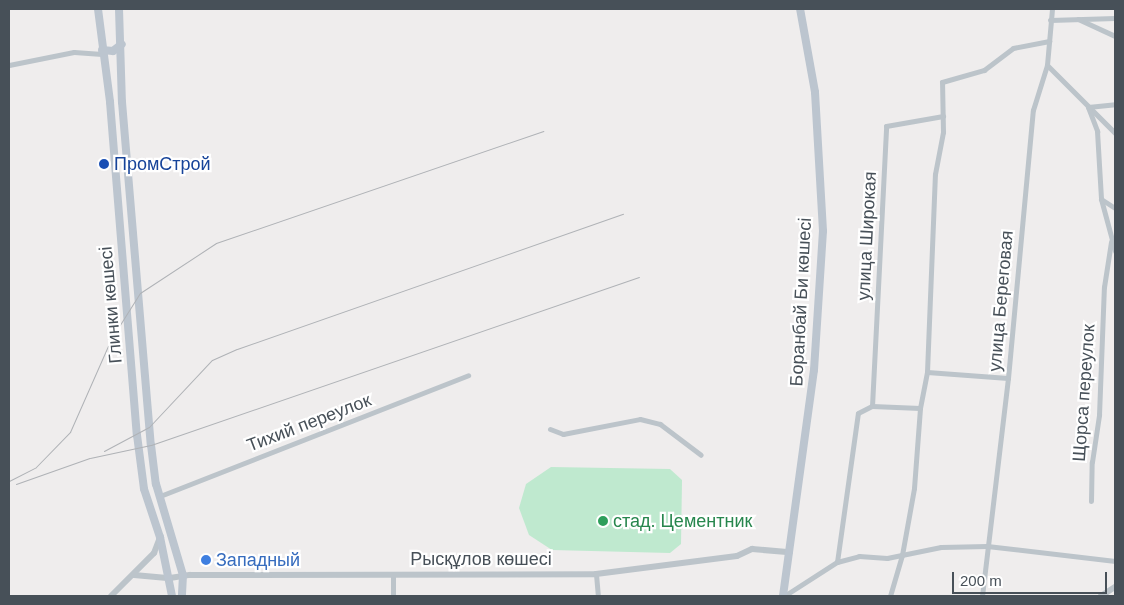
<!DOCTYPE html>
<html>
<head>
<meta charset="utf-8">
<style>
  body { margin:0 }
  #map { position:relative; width:1124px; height:605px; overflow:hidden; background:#efeded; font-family:Arial,sans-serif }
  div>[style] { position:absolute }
  .green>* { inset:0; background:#bfe9cf }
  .minor>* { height:5px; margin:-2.5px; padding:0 2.5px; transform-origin:2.5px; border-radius:2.5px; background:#bcc4ca }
  .tertiary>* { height:6px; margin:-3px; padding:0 3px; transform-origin:3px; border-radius:3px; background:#bcc4ca }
  .secondary>* { height:8px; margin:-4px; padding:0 4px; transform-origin:4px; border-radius:4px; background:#bcc5cf }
  .rail>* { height:1px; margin:-0.5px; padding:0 0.5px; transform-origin:0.5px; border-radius:0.5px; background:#afb2b6 }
  .dots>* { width:14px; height:14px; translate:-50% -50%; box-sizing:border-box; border:2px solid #fff; border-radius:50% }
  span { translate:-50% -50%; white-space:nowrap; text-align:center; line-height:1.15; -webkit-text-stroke:4.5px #fff; paint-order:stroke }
  .transit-label { font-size:18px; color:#164399 }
  .left { translate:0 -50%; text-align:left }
  .street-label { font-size:18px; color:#475058 }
  .leisure-label { font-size:18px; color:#27864d }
  .shop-label { font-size:18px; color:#366cbe }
  .frame { position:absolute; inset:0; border:10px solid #475058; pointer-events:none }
  .scale { position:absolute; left:952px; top:572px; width:155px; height:22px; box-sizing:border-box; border:2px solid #475058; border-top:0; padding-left:6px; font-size:15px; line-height:18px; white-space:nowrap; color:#475058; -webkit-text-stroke:4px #fff; paint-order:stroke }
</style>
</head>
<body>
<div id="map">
  <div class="green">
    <i style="clip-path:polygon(551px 467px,670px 469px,682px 480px,681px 544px,670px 553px,552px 550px,529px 535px,519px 508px,526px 484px)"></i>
  </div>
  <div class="minor">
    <i style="left:1078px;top:19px;width:41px;rotate:24.7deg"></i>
    <i style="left:1050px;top:20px;width:65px;rotate:-1.8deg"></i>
    <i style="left:9px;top:65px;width:66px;rotate:-11.3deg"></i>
    <i style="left:74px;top:52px;width:28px;rotate:4deg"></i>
    <i style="left:1047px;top:65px;width:96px;rotate:45deg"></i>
    <i style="left:1088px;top:107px;width:26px;rotate:69deg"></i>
    <i style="left:1097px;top:131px;width:68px;rotate:86.6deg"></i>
    <i style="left:1101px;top:199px;width:54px;rotate:74.9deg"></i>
    <i style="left:1088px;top:107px;width:27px;rotate:-6deg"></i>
    <i style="left:1101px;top:199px;width:17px;rotate:33deg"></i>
    <i style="left:927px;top:372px;width:81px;rotate:4.2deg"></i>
    <i style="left:872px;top:406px;width:280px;rotate:-87.1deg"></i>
    <i style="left:886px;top:126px;width:58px;rotate:-10deg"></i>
    <i style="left:550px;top:429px;width:14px;rotate:21deg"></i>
    <i style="left:563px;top:434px;width:78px;rotate:-11deg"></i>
    <i style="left:640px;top:419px;width:21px;rotate:14deg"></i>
    <i style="left:660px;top:424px;width:51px;rotate:37.1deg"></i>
    <i style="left:160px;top:496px;width:331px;rotate:-21.4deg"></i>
    <i style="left:1091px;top:501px;width:39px;rotate:-89deg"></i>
    <i style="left:1092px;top:462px;width:48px;rotate:-81.5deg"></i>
    <i style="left:1099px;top:415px;width:128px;rotate:-87.8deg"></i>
    <i style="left:1104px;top:287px;width:46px;rotate:-81.2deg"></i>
    <i style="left:837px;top:562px;width:150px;rotate:-82deg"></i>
    <i style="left:858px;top:413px;width:16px;rotate:-27deg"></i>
    <i style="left:872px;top:406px;width:48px;rotate:2.4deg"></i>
    <i style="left:393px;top:574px;width:22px;rotate:90deg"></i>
    <i style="left:596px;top:574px;width:22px;rotate:85deg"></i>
    <i style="left:784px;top:596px;width:63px;rotate:-32.7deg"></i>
    <i style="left:837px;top:562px;width:23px;rotate:-15deg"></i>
    <i style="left:859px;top:556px;width:28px;rotate:4deg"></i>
    <i style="left:887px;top:558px;width:55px;rotate:-11.5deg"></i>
    <i style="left:941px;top:547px;width:46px;rotate:-1.2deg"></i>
    <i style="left:987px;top:546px;width:129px;rotate:6.7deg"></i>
    <i style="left:890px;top:596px;width:43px;rotate:-73.7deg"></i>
    <i style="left:902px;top:555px;width:68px;rotate:-79.8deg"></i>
    <i style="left:914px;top:488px;width:80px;rotate:-85.7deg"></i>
    <i style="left:920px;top:408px;width:37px;rotate:-79deg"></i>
    <i style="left:927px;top:372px;width:198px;rotate:-87.7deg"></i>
    <i style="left:935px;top:174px;width:43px;rotate:-79.2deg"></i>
    <i style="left:943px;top:132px;width:50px;rotate:-91.1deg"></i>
    <i style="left:942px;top:82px;width:44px;rotate:-15.9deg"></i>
    <i style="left:984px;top:70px;width:36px;rotate:-37deg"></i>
    <i style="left:1013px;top:48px;width:37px;rotate:-11deg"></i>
    <i style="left:982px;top:596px;width:220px;rotate:-83.2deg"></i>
    <i style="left:1008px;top:378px;width:269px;rotate:-84.7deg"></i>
    <i style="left:1033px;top:110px;width:47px;rotate:-72.7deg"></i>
    <i style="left:1047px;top:65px;width:56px;rotate:-84.9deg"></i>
  </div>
  <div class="tertiary">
    <i style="left:134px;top:575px;width:36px;rotate:5deg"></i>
    <i style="left:170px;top:578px;width:20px;rotate:-9deg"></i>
    <i style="left:190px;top:575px;width:406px;rotate:-0.1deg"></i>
    <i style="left:596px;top:574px;width:142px;rotate:-7.3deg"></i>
    <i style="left:737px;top:556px;width:17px;rotate:-25deg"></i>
    <i style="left:752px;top:549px;width:38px;rotate:5deg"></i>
    <i style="left:111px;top:596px;width:61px;rotate:-45deg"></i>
    <i style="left:154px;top:553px;width:17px;rotate:-69deg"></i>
    <i style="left:1101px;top:596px;width:17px;rotate:-33deg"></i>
  </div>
  <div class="secondary">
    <i style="left:98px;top:9px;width:94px;rotate:82.6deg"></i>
    <i style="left:110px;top:102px;width:334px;rotate:85.4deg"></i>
    <i style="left:137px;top:435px;width:54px;rotate:82.6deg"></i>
    <i style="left:144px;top:489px;width:51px;rotate:71.6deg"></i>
    <i style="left:160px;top:537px;width:60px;rotate:78.5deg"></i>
    <i style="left:119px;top:9px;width:93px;rotate:88.2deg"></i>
    <i style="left:122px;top:102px;width:344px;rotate:85.2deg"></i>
    <i style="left:151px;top:445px;width:39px;rotate:83deg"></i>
    <i style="left:156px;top:484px;width:95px;rotate:73.5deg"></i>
    <i style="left:183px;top:575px;width:21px;rotate:93deg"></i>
    <i style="left:102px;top:50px;width:11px;rotate:5deg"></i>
    <i style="left:113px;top:51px;width:11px;rotate:-38deg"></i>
    <i style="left:783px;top:596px;width:228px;rotate:-82.2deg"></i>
    <i style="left:814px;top:370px;width:139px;rotate:-86.3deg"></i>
    <i style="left:823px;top:231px;width:139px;rotate:-93.3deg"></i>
    <i style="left:815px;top:92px;width:84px;rotate:-100.2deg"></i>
  </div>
  <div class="rail">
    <i style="left:104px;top:451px;width:51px;rotate:-28.1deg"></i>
    <i style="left:149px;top:427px;width:92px;rotate:-46.8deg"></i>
    <i style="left:212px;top:360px;width:27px;rotate:-24deg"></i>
    <i style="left:237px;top:349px;width:409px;rotate:-19.3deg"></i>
    <i style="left:9px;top:481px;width:30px;rotate:-27deg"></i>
    <i style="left:36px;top:467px;width:49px;rotate:-45.8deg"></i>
    <i style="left:70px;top:432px;width:102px;rotate:-66.2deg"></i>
    <i style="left:111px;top:339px;width:54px;rotate:-57.8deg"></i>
    <i style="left:140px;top:293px;width:91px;rotate:-33.3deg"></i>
    <i style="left:216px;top:243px;width:346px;rotate:-18.9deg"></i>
    <i style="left:16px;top:484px;width:78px;rotate:-19.4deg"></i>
    <i style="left:90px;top:458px;width:62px;rotate:-12deg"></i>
    <i style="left:151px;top:445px;width:516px;rotate:-19deg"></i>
  </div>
  <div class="dots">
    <i style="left:104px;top:164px;background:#1a4fb4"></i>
    <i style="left:603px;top:521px;background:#2e9e5b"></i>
    <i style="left:206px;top:560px;background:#3f7fe0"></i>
  </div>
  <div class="transit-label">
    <span class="left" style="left:114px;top:164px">ПромСтрой</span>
  </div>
  <div class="street-label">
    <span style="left:867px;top:236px;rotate:-87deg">улица Широкая</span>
    <span style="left:1001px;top:301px;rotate:-85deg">улица Береговая</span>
    <span style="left:801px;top:302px;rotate:-87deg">Боранбай Би көшесі</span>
    <span style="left:111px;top:305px;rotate:-95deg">Глинки көшесі</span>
    <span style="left:1084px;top:393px;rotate:-86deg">Щорса переулок</span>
    <span style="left:309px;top:423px;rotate:-21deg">Тихий переулок</span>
    <span style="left:481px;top:559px">Рысқұлов көшесі</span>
  </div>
  <div class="leisure-label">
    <span class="left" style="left:613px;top:521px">стад. Цементник</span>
  </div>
  <div class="shop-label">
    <span class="left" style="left:216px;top:560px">Западный</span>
  </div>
  <div class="frame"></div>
  <div class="scale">200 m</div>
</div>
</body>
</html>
